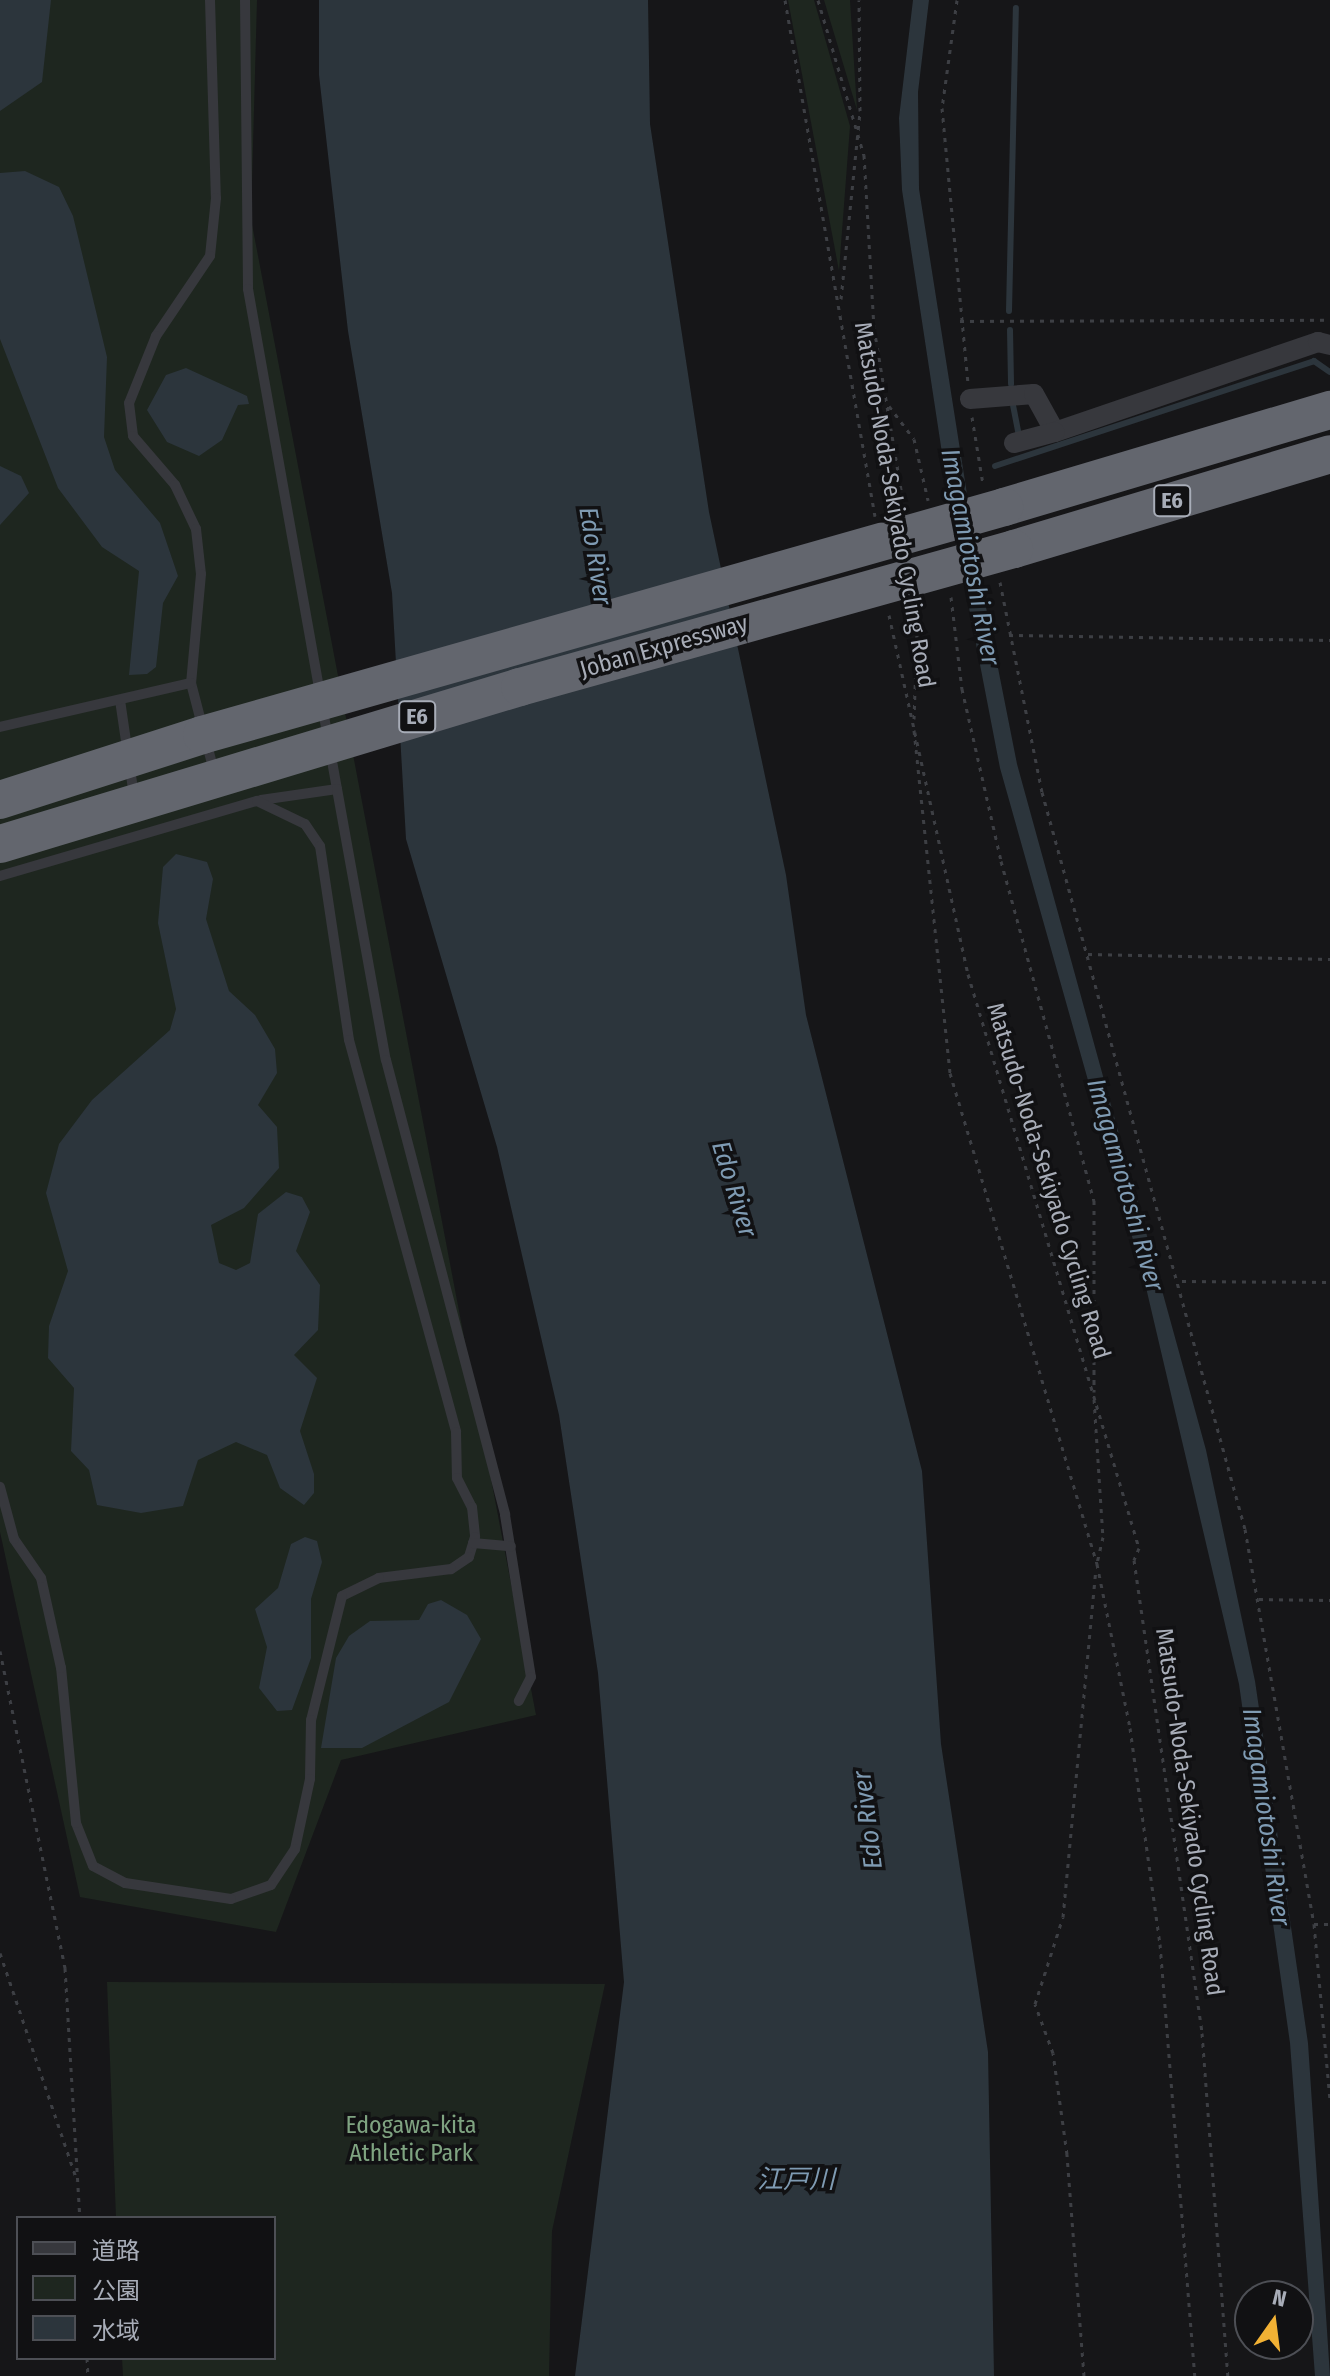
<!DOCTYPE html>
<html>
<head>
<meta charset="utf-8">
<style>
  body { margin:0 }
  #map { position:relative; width:1330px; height:2376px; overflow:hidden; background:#161618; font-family:"Fira Sans Condensed","Noto Sans JP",sans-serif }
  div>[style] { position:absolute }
  .green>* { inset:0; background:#1e261f }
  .water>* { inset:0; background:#2c353c }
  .stream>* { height:6px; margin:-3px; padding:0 3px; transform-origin:3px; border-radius:3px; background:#2c353c }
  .path>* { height:3px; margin-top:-1.5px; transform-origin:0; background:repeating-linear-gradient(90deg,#3d3f44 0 4px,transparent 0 10px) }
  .service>* { height:10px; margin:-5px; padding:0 5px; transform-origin:5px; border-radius:5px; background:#37383d }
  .minor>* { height:20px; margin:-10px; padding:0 10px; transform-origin:10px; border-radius:10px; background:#37383d }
  .motorway>* { height:38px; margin:-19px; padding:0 19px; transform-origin:19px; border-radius:19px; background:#63666e }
  .motorway-bridge>* { height:38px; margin:-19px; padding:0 19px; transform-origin:19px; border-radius:19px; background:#63666e }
  span { translate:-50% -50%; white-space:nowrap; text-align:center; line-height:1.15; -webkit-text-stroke:7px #111113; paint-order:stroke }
  .shield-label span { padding:2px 6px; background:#111113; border:2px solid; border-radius:6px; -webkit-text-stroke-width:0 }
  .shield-label { font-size:22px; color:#a8adb8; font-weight:700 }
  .street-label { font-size:24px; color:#a8adb8 }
  .park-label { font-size:24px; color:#7fa381 }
  .water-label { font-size:26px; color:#7f9bb3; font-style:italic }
  .legend { position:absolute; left:16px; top:2216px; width:260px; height:144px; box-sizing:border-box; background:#111113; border:2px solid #4d4f55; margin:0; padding:10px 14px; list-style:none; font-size:24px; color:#a8adb8 }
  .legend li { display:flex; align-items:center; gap:16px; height:40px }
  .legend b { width:40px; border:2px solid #4d4f55 }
  .north { position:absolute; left:1234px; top:2280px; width:80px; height:80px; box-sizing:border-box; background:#111113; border:2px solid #4d4f55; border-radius:50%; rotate:14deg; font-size:22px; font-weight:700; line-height:32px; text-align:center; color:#a8adb8 }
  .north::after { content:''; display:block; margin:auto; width:28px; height:36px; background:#f2b134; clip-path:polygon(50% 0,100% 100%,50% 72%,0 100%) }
</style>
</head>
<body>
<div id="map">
  <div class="green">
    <i style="clip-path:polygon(0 0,257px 0,251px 219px,536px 1715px,341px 1760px,276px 1932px,80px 1897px,0 1532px)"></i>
    <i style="clip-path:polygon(788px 0,814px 0,850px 126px,839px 271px)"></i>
    <i style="clip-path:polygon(824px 0,850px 0,857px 110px)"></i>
    <i style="clip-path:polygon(107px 1982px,605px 1984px,552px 2231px,549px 2376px,123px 2376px,122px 2358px,274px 2358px,274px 2218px,116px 2218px)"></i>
  </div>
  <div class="water">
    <i style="clip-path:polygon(0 0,51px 0,42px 82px,0 111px)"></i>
    <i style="clip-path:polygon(319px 0,648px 0,650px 124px,709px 512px,786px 875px,806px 1015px,922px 1471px,941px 1744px,988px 2052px,994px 2376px,575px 2376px,624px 1982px,598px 1673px,559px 1415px,497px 1147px,406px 839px,392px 593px,348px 331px,319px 75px)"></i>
    <i style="clip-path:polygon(913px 0,929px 0,918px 92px,919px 189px,967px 494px,949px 499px,902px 190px,899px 118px)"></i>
    <i style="clip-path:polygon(25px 171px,59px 187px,73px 216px,107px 357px,104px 437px,115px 470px,160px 523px,178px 576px,163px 603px,156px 667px,147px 674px,129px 675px,139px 571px,102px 547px,58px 488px,0 339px,0 173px)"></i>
    <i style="clip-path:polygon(186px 368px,247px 396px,249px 404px,238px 405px,222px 440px,199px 456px,167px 442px,147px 410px,166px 375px)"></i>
    <i style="clip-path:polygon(0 466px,21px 476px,29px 493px,0 525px)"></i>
    <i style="clip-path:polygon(981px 582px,1017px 764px,1206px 1450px,1255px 1681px,1308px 2043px,1330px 2376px,1315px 2376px,1290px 2043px,1239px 1684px,1144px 1279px,1000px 768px,965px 587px)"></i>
    <i style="clip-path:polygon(176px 854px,207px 862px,213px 879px,206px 919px,229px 991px,255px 1015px,275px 1049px,277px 1073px,258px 1105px,277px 1127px,279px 1168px,244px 1208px,211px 1225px,219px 1263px,236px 1270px,250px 1263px,258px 1214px,286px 1192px,302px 1197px,310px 1212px,296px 1251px,320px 1285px,318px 1330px,294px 1355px,317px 1378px,300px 1431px,314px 1474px,314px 1493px,304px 1505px,280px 1488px,267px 1455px,236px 1442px,198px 1460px,183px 1506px,141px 1513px,97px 1505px,89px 1470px,71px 1451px,74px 1388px,48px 1358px,49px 1326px,68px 1271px,46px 1193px,59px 1144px,92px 1100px,170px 1030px,176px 1009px,158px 923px,163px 867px)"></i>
    <i style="clip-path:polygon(305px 1537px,317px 1541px,322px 1562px,311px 1599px,311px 1658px,292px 1710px,277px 1711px,259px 1688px,267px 1647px,255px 1609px,278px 1588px,291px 1544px)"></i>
    <i style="clip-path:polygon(441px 1600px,467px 1615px,481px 1639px,449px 1702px,362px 1748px,321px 1748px,336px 1658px,349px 1636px,370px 1621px,419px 1620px,428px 1604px)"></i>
  </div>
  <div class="stream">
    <i style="left:1009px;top:311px;width:303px;rotate:-88.7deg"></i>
    <i style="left:1010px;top:330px;width:54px;rotate:88.9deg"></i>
    <i style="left:1012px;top:400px;width:33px;rotate:79deg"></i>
    <i style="left:995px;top:466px;width:336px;rotate:-18.2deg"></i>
    <i style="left:1314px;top:361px;width:19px;rotate:35deg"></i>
  </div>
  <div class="path">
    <i style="left:785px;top:0;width:524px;rotate:80.11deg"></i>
    <i style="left:818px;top:0;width:162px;rotate:73.5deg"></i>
    <i style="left:864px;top:155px;width:173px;rotate:86.7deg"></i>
    <i style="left:874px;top:328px;width:182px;rotate:80.5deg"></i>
    <i style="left:957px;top:0;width:109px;rotate:97.9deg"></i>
    <i style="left:942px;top:108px;width:274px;rotate:84.6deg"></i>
    <i style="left:841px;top:299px;width:189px;rotate:-84.2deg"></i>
    <i style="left:860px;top:111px;width:111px;rotate:-90.5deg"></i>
    <i style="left:960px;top:321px;width:370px;rotate:-0.2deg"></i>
    <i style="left:889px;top:406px;width:41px;rotate:52.9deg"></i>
    <i style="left:914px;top:439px;width:63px;rotate:77.1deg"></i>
    <i style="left:972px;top:417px;width:68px;rotate:80.7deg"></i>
    <i style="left:1000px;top:582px;width:214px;rotate:78.7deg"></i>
    <i style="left:1042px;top:792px;width:764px;rotate:74.6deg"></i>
    <i style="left:1245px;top:1529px;width:401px;rotate:80.1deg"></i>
    <i style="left:1314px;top:1924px;width:178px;rotate:84.8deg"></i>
    <i style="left:951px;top:597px;width:93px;rotate:83.2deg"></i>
    <i style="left:962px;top:689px;width:176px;rotate:77.2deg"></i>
    <i style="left:1001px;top:861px;width:352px;rotate:74.7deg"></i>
    <i style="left:1094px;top:1200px;width:192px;rotate:90deg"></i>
    <i style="left:889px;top:615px;width:368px;rotate:77.6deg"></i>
    <i style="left:968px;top:974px;width:599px;rotate:73.41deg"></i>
    <i style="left:1139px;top:1548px;width:13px;rotate:113deg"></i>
    <i style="left:1134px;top:1560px;width:478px;rotate:81.8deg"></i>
    <i style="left:1202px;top:2033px;width:344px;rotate:85.7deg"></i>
    <i style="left:1009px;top:635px;width:321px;rotate:0.9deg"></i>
    <i style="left:914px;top:719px;width:116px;rotate:-88deg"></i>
    <i style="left:914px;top:730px;width:345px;rotate:84deg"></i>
    <i style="left:950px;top:1073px;width:513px;rotate:73.33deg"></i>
    <i style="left:1097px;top:1564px;width:167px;rotate:78.6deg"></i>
    <i style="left:1130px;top:1728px;width:218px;rotate:82.1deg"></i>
    <i style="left:1160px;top:1944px;width:433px;rotate:85.4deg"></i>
    <i style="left:1088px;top:954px;width:242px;rotate:1.2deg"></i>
    <i style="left:1182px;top:1281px;width:148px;rotate:0.4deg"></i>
    <i style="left:1094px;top:1399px;width:138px;rotate:86.3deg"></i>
    <i style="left:1103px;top:1537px;width:26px;rotate:103deg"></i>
    <i style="left:1259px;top:1599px;width:71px;rotate:0.8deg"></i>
    <i style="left:0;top:1651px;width:324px;rotate:78.4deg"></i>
    <i style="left:65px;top:1968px;width:250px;rotate:86.6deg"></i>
    <i style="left:1314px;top:1924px;width:16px"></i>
    <i style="left:0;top:1953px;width:240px;rotate:71.3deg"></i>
    <i style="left:87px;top:2358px;width:18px;rotate:87deg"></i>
    <i style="left:1084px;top:2376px;width:223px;rotate:-94.4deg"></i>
    <i style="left:1067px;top:2154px;width:102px;rotate:-97.9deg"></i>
    <i style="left:1053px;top:2053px;width:52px;rotate:-110.2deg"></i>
    <i style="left:1035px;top:2004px;width:91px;rotate:-72.2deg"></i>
    <i style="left:1063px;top:1917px;width:349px;rotate:-84.6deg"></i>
  </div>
  <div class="service">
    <i style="left:210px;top:0;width:198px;rotate:88.3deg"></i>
    <i style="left:216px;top:198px;width:58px;rotate:95.9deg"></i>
    <i style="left:210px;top:256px;width:97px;rotate:124deg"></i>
    <i style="left:156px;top:336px;width:72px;rotate:111.9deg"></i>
    <i style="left:129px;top:403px;width:33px;rotate:83deg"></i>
    <i style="left:133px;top:436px;width:65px;rotate:49.4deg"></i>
    <i style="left:175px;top:485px;width:49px;rotate:64.5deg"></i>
    <i style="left:196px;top:529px;width:45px;rotate:83.7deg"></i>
    <i style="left:201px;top:574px;width:109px;rotate:95.2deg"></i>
    <i style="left:191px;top:683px;width:91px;rotate:75.4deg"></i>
    <i style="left:245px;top:0;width:289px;rotate:89.4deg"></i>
    <i style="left:248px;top:289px;width:508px;rotate:79.91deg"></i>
    <i style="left:337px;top:789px;width:77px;rotate:171.8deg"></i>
    <i style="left:120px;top:700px;width:97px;rotate:81.7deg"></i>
    <i style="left:0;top:727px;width:196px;rotate:-13deg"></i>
    <i style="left:337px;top:789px;width:275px;rotate:79.8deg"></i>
    <i style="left:386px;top:1060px;width:470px;rotate:75.3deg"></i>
    <i style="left:505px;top:1515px;width:164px;rotate:80.9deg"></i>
    <i style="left:531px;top:1677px;width:27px;rotate:117deg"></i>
    <i style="left:0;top:876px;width:268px;rotate:-16.3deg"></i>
    <i style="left:257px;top:801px;width:53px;rotate:25.6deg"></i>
    <i style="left:305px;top:824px;width:27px;rotate:56deg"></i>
    <i style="left:320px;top:846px;width:196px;rotate:81.5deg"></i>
    <i style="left:349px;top:1040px;width:406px;rotate:74.7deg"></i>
    <i style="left:456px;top:1432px;width:46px;rotate:88.8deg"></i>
    <i style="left:457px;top:1478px;width:33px;rotate:63deg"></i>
    <i style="left:472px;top:1507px;width:30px;rotate:84deg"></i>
    <i style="left:475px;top:1537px;width:21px;rotate:107deg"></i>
    <i style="left:469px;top:1557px;width:22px;rotate:146deg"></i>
    <i style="left:451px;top:1569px;width:73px;rotate:172.9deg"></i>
    <i style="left:379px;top:1578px;width:41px;rotate:154.1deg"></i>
    <i style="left:342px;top:1596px;width:128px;rotate:104deg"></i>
    <i style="left:311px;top:1720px;width:59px;rotate:91deg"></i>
    <i style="left:310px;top:1779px;width:72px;rotate:102.1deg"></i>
    <i style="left:295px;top:1849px;width:43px;rotate:123.7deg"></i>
    <i style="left:271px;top:1885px;width:42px;rotate:160.7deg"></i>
    <i style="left:231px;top:1899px;width:107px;rotate:-171.4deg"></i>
    <i style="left:125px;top:1883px;width:36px;rotate:-152deg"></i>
    <i style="left:93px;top:1866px;width:46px;rotate:-111.6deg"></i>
    <i style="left:76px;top:1823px;width:156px;rotate:-95.5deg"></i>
    <i style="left:61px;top:1668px;width:92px;rotate:-102.5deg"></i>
    <i style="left:41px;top:1578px;width:47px;rotate:-124.7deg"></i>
    <i style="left:14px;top:1539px;width:54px;rotate:-105.1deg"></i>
    <i style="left:473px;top:1543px;width:38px;rotate:5deg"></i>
  </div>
  <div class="minor">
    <i style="left:970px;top:399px;width:64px;rotate:-4.5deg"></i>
    <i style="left:1034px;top:394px;width:43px;rotate:61.1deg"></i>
    <i style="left:1055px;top:432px;width:278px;rotate:-18.9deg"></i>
    <i style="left:1318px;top:342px;width:12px;rotate:14deg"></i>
    <i style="left:1014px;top:443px;width:42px;rotate:-15deg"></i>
  </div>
  <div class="motorway">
    <i style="left:1004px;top:507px;width:340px;rotate:-16.6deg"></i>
    <i style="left:1014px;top:549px;width:330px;rotate:-16.7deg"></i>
  </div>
  <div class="motorway-bridge">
    <i style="left:0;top:800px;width:212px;rotate:-17.8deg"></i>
    <i style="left:202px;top:735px;width:834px;rotate:-15.87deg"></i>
    <i style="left:0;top:844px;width:543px;rotate:-16.8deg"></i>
    <i style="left:520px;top:687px;width:513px;rotate:-15.61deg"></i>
  </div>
  <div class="shield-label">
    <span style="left:1172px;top:501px">E6</span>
    <span style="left:417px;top:717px">E6</span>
  </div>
  <div class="street-label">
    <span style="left:894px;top:505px;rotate:80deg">Matsudo-Noda-Sekiyado Cycling Road</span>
    <span style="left:664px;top:647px;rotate:-16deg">Joban Expressway</span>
    <span style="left:1048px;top:1181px;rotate:73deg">Matsudo-Noda-Sekiyado Cycling Road</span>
    <span style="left:1189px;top:1812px;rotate:82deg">Matsudo-Noda-Sekiyado Cycling Road</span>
  </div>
  <div class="park-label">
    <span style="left:411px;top:2140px">Edogawa-kita<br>Athletic Park</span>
  </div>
  <div class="water-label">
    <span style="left:595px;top:556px;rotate:81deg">Edo River</span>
    <span style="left:970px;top:557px;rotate:79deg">Imagamiotoshi River</span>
    <span style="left:1125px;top:1185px;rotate:74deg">Imagamiotoshi River</span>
    <span style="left:734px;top:1189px;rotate:73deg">Edo River</span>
    <span style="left:1266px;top:1817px;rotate:82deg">Imagamiotoshi River</span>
    <span style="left:868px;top:1820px;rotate:-97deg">Edo River</span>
    <span style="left:796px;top:2180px">江戸川</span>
  </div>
  <ul class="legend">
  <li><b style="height:10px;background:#37383d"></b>道路</li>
  <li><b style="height:22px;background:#1e261f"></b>公園</li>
  <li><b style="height:22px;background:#2c353c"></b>水域</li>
  </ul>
  <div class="north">N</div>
</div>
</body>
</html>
